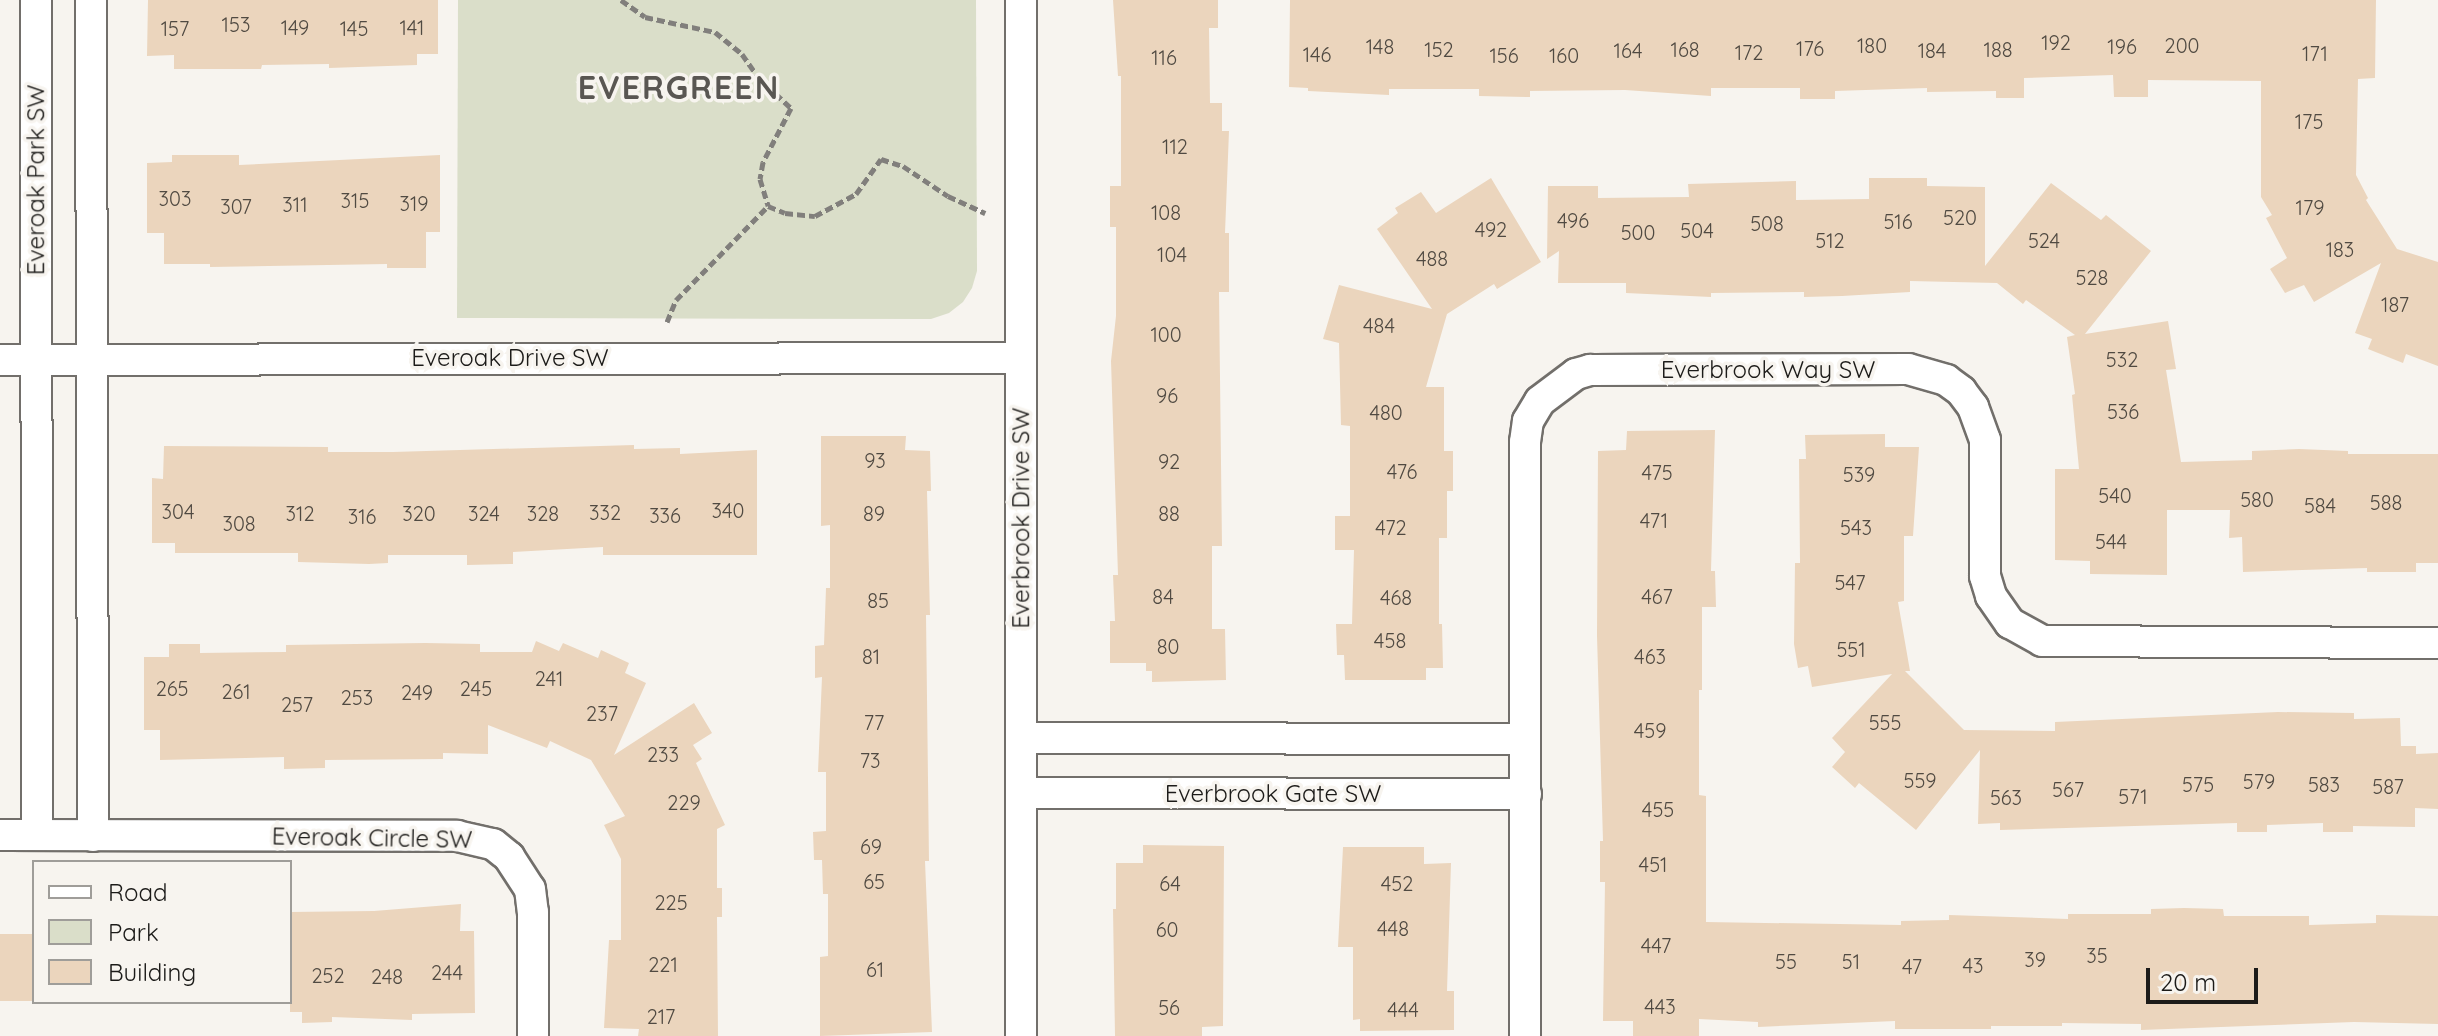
<!DOCTYPE html>
<html>
<head>
<meta charset="utf-8">
<style>
  body { margin:0 }
  #map { position:relative; width:2438px; height:1036px; overflow:hidden; background:#f7f4ef; font-family:Quicksand,sans-serif }
  div>[style] { position:absolute }
  .green>* { inset:0; background:#dadec9 }
  .building>* { inset:0; background:#ebd5bd; transform-origin:0 0 }
  .path>* { height:5px; margin-top:-2.5px; transform-origin:0; background:repeating-linear-gradient(90deg,#817f7c 0 8px,transparent 0 12px) }
  .roads { filter:drop-shadow(2px 0 #726f6b) drop-shadow(-2px 0 #726f6b) drop-shadow(0 2px #726f6b) drop-shadow(0 -2px #726f6b) }
  .minor>* { height:30px; margin:-15px; padding:0 15px; transform-origin:15px; border-radius:15px; background:#fff }
  span { translate:-50% -50%; white-space:nowrap; text-align:center; line-height:1.15; -webkit-text-stroke:7px #f7f4ef; paint-order:stroke }
  .number-label { font-size:20px; color:#504a42 }
  .number-label span { -webkit-text-stroke-width:0 }
  .street-label { font-size:24px; color:#1c1b19 }
  .district-label { font-size:32px; color:#595652; font-weight:700; letter-spacing:2px }
  .legend { position:absolute; left:32px; top:860px; width:260px; height:144px; box-sizing:border-box; background:#f7f4ef; border:2px solid #9f9d99; margin:0; padding:10px 14px; list-style:none; font-size:24px; color:#1c1b19 }
  .legend li { display:flex; align-items:center; gap:16px; height:40px }
  .legend b { width:40px; border:2px solid #9f9d99 }
  .scale { position:absolute; left:2146px; top:968px; width:112px; height:36px; box-sizing:border-box; border:4px solid #1c1b19; border-top:0; padding-left:10px; font-size:24px; line-height:28px; white-space:nowrap; color:#1c1b19; -webkit-text-stroke:6px #f7f4ef; paint-order:stroke }
</style>
</head>
<body>
<div id="map">
  <div class="green">
    <i style="clip-path:polygon(458px 0,976px 0,977px 271px,972px 288px,963px 302px,949px 313px,931px 319px,457px 318px)"></i>
  </div>
  <div class="building">
    <i style="clip-path:polygon(148px 0,438px 0,438px 54px,417px 54px,417px 65px,329px 68px,329px 64px,262px 65px,261px 69px,174px 69px,174px 55px,147px 56px)"></i>
    <i style="clip-path:polygon(1113px 0,1218px 0,1218px 28px,1209px 28px,1210px 103px,1222px 103px,1222px 131px,1229px 131px,1225px 233px,1229px 233px,1229px 292px,1219px 292px,1222px 546px,1212px 546px,1212px 629px,1225px 629px,1226px 680px,1152px 682px,1152px 671px,1146px 671px,1146px 663px,1110px 663px,1110px 621px,1115px 621px,1113px 575px,1118px 575px,1111px 361px,1116px 316px,1116px 227px,1110px 227px,1110px 186px,1121px 186px,1121px 76px,1118px 76px)"></i>
    <i style="clip-path:polygon(1290px 0,2376px 0,2375px 78px,2358px 79px,2356px 175px,2368px 198px,2366px 200px,2397px 249px,2438px 262px,2438px 366px,2406px 354px,2403px 363px,2368px 349px,2372px 339px,2355px 333px,2381px 263px,2314px 302px,2304px 285px,2285px 293px,2270px 269px,2287px 258px,2266px 218px,2272px 215px,2261px 197px,2261px 81px,2148px 80px,2148px 97px,2114px 97px,2113px 75px,2024px 78px,2024px 98px,1996px 98px,1996px 91px,1927px 92px,1927px 88px,1835px 91px,1835px 99px,1800px 99px,1800px 88px,1711px 88px,1711px 96px,1625px 90px,1530px 91px,1530px 97px,1479px 96px,1479px 89px,1389px 89px,1389px 95px,1308px 91px,1308px 88px,1289px 87px)"></i>
    <i style="clip-path:polygon(172px 155px,239px 155px,239px 165px,440px 155px,440px 232px,426px 232px,426px 268px,387px 268px,387px 264px,210px 267px,210px 264px,164px 264px,164px 233px,147px 233px,147px 163px,172px 162px)"></i>
    <i style="clip-path:polygon(1491px 178px,1541px 262px,1497px 289px,1494px 284px,1447px 314px,1426px 387px,1444px 387px,1444px 451px,1453px 451px,1453px 491px,1447px 491px,1447px 538px,1439px 538px,1439px 624px,1442px 624px,1443px 668px,1426px 668px,1426px 680px,1345px 680px,1344px 655px,1337px 655px,1336px 624px,1352px 624px,1354px 550px,1335px 550px,1335px 516px,1350px 516px,1350px 426px,1341px 425px,1339px 343px,1323px 339px,1339px 285px,1432px 309px,1377px 229px,1398px 213px,1395px 208px,1421px 192px,1436px 213px)"></i>
    <i style="clip-path:polygon(1869px 178px,1927px 178px,1927px 186px,1985px 187px,1985px 266px,2051px 183px,2101px 220px,2106px 215px,2151px 251px,2085px 334px,2168px 321px,2176px 369px,2166px 370px,2181px 462px,2252px 460px,2252px 451px,2299px 449px,2348px 451px,2348px 454px,2438px 454px,2438px 563px,2416px 563px,2416px 572px,2367px 572px,2367px 568px,2243px 572px,2242px 537px,2229px 538px,2230px 510px,2167px 510px,2167px 575px,2090px 574px,2090px 561px,2055px 560px,2055px 469px,2079px 469px,2072px 395px,2075px 394px,2067px 337px,2075px 335px,2026px 300px,2023px 304px,1997px 283px,1910px 281px,1910px 292px,1842px 296px,1804px 297px,1804px 292px,1711px 293px,1711px 297px,1626px 293px,1626px 283px,1558px 283px,1559px 251px,1547px 259px,1548px 186px,1598px 186px,1598px 198px,1689px 197px,1688px 184px,1796px 181px,1796px 200px,1869px 199px)"></i>
    <i style="clip-path:polygon(1715px 430px,1711px 571px,1715px 571px,1716px 607px,1702px 607px,1702px 690px,1699px 690px,1699px 795px,1706px 796px,1706px 922px,1901px 925px,1901px 921px,1949px 920px,1949px 915px,2068px 919px,2068px 914px,2151px 914px,2151px 909px,2184px 908px,2223px 909px,2224px 916px,2309px 916px,2309px 925px,2376px 923px,2376px 915px,2438px 916px,2438px 1024px,2354px 1022px,2141px 1030px,2141px 1024px,2062px 1023px,2062px 1026px,1991px 1026px,1991px 1029px,1895px 1029px,1895px 1021px,1758px 1027px,1758px 1022px,1699px 1019px,1699px 1036px,1633px 1036px,1633px 1021px,1603px 1021px,1605px 882px,1600px 882px,1600px 841px,1603px 841px,1597px 636px,1598px 451px,1626px 450px,1627px 431px)"></i>
    <i style="clip-path:polygon(1885px 434px,1885px 447px,1919px 447px,1913px 536px,1904px 536px,1904px 601px,1898px 602px,1910px 671px,1905px 671px,1964px 730px,2055px 731px,2055px 722px,2278px 712px,2354px 713px,2354px 719px,2400px 718px,2401px 746px,2416px 746px,2416px 754px,2438px 753px,2438px 809px,2415px 808px,2415px 827px,2353px 826px,2353px 832px,2323px 832px,2323px 823px,2267px 825px,2267px 832px,2237px 832px,2237px 823px,2000px 830px,2000px 823px,1978px 824px,1980px 750px,1916px 830px,1859px 783px,1855px 788px,1832px 767px,1845px 752px,1832px 738px,1892px 674px,1812px 687px,1808px 666px,1798px 668px,1794px 644px,1795px 563px,1800px 563px,1799px 459px,1806px 459px,1805px 435px)"></i>
    <i style="clip-path:polygon(821px 436px,906px 436px,905px 450px,930px 451px,931px 491px,927px 491px,930px 615px,926px 615px,929px 861px,925px 861px,932px 1032px,820px 1036px,820px 957px,828px 956px,828px 894px,823px 894px,822px 860px,814px 860px,813px 832px,826px 831px,826px 772px,818px 772px,822px 677px,815px 678px,815px 646px,824px 645px,826px 588px,830px 588px,830px 525px,821px 526px)"></i>
    <i style="clip-path:polygon(634px 445px,634px 449px,680px 448px,680px 454px,757px 450px,757px 555px,603px 555px,603px 547px,513px 552px,513px 564px,467px 565px,467px 555px,388px 555px,388px 563px,369px 564px,298px 562px,298px 553px,175px 553px,175px 543px,152px 543px,152px 478px,163px 479px,164px 446px,328px 447px,328px 452px,393px 452px)"></i>
    <i style="clip-path:polygon(536px 641px,559px 651px,563px 643px,598px 658px,601px 650px,629px 663px,625px 673px,646px 683px,614px 755px,694px 703px,712px 733px,693px 745px,702px 759px,696px 763px,725px 825px,717px 829px,717px 888px,722px 888px,722px 917px,717px 917px,718px 1036px,638px 1036px,639px 1029px,604px 1028px,609px 940px,621px 940px,621px 859px,604px 825px,625px 816px,591px 760px,550px 741px,547px 748px,488px 725px,488px 754px,443px 753px,443px 759px,325px 760px,325px 768px,284px 769px,284px 757px,160px 760px,160px 730px,144px 730px,144px 657px,169px 657px,169px 644px,200px 644px,200px 653px,286px 652px,286px 645px,425px 643px,480px 644px,480px 652px,532px 652px)"></i>
    <i style="clip-path:polygon(1143px 845px,1224px 846px,1223px 1026px,1202px 1027px,1202px 1036px,1115px 1036px,1113px 909px,1116px 909px,1116px 863px,1143px 863px)"></i>
    <i style="clip-path:polygon(1343px 847px,1424px 847px,1424px 864px,1451px 863px,1447px 991px,1454px 991px,1454px 1030px,1360px 1031px,1360px 1019px,1353px 1020px,1353px 947px,1338px 947px)"></i>
    <i style="clip-path:polygon(461px 904px,460px 931px,474px 931px,475px 1013px,412px 1014px,412px 1020px,332px 1017px,332px 1022px,302px 1023px,302px 1012px,290px 1012px,290px 912px,374px 911px)"></i>
    <i style="left:0;top:934px;width:34px;height:67px"></i>
  </div>
  <div class="path">
    <i style="left:621px;top:0;width:29px;rotate:35deg"></i>
    <i style="left:645px;top:17px;width:72px;rotate:12.1deg"></i>
    <i style="left:715px;top:32px;width:35px;rotate:39deg"></i>
    <i style="left:742px;top:54px;width:28px;rotate:55deg"></i>
    <i style="left:758px;top:77px;width:45px;rotate:43.2deg"></i>
    <i style="left:791px;top:108px;width:61px;rotate:117.4deg"></i>
    <i style="left:763px;top:162px;width:17px;rotate:100deg"></i>
    <i style="left:760px;top:179px;width:28px;rotate:73deg"></i>
    <i style="left:768px;top:206px;width:18px;rotate:22deg"></i>
    <i style="left:785px;top:213px;width:30px;rotate:6deg"></i>
    <i style="left:815px;top:216px;width:47px;rotate:-28.2deg"></i>
    <i style="left:856px;top:194px;width:43px;rotate:-54.5deg"></i>
    <i style="left:881px;top:159px;width:23px;rotate:18deg"></i>
    <i style="left:903px;top:166px;width:54px;rotate:33.7deg"></i>
    <i style="left:948px;top:196px;width:41px;rotate:24.7deg"></i>
    <i style="left:667px;top:322px;width:24px;rotate:-68deg"></i>
    <i style="left:676px;top:300px;width:132px;rotate:-45.6deg"></i>
  </div>
  <div class="roads">
    <div class="minor">
      <i style="left:36px;top:0;width:835px;rotate:89.93deg"></i>
      <i style="left:91px;top:0;width:836px;rotate:89.86deg"></i>
      <i style="left:1021px;top:0;width:1036px;rotate:90deg"></i>
      <i style="left:0;top:360px;width:1021px;rotate:-0.11deg"></i>
      <i style="left:1021px;top:738px;width:504px;rotate:0.11deg"></i>
      <i style="left:1021px;top:793px;width:505px;rotate:0.11deg"></i>
      <i style="left:0;top:835px;width:457px;rotate:0.1deg"></i>
      <i style="left:457px;top:836px;width:37px;rotate:13deg"></i>
      <i style="left:493px;top:844px;width:21px;rotate:39deg"></i>
      <i style="left:509px;top:857px;width:38px;rotate:57deg"></i>
      <i style="left:530px;top:889px;width:23px;rotate:83deg"></i>
      <i style="left:533px;top:912px;width:124px;rotate:90deg"></i>
      <i style="left:1525px;top:1036px;width:594px;rotate:-90deg"></i>
      <i style="left:1525px;top:442px;width:21px;rotate:-82deg"></i>
      <i style="left:1528px;top:421px;width:23px;rotate:-59deg"></i>
      <i style="left:1540px;top:401px;width:45px;rotate:-36.9deg"></i>
      <i style="left:1576px;top:374px;width:15px;rotate:-16deg"></i>
      <i style="left:1590px;top:370px;width:318px;rotate:-0.2deg"></i>
      <i style="left:1908px;top:369px;width:40px;rotate:16deg"></i>
      <i style="left:1946px;top:380px;width:19px;rotate:36deg"></i>
      <i style="left:1961px;top:391px;width:20px;rotate:53deg"></i>
      <i style="left:1973px;top:407px;width:35px;rotate:70deg"></i>
      <i style="left:1985px;top:440px;width:136px;rotate:90deg"></i>
      <i style="left:1985px;top:576px;width:21px;rotate:73deg"></i>
      <i style="left:1991px;top:596px;width:33px;rotate:55deg"></i>
      <i style="left:2010px;top:623px;width:37px;rotate:29deg"></i>
      <i style="left:2042px;top:641px;width:396px;rotate:0.3deg"></i>
    </div>
  </div>
  <div class="number-label">
    <span style="left:236px;top:24px">153</span>
    <span style="left:295px;top:27px">149</span>
    <span style="left:412px;top:27px">141</span>
    <span style="left:175px;top:28px">157</span>
    <span style="left:354px;top:28px">145</span>
    <span style="left:2056px;top:42px">192</span>
    <span style="left:1872px;top:45px">180</span>
    <span style="left:2182px;top:45px">200</span>
    <span style="left:1380px;top:46px">148</span>
    <span style="left:2122px;top:46px">196</span>
    <span style="left:1810px;top:48px">176</span>
    <span style="left:1439px;top:49px">152</span>
    <span style="left:1685px;top:49px">168</span>
    <span style="left:1998px;top:49px">188</span>
    <span style="left:1628px;top:50px">164</span>
    <span style="left:1932px;top:50px">184</span>
    <span style="left:1749px;top:52px">172</span>
    <span style="left:2315px;top:53px">171</span>
    <span style="left:1317px;top:54px">146</span>
    <span style="left:1504px;top:55px">156</span>
    <span style="left:1564px;top:55px">160</span>
    <span style="left:1164px;top:57px">116</span>
    <span style="left:2309px;top:121px">175</span>
    <span style="left:1175px;top:146px">112</span>
    <span style="left:175px;top:198px">303</span>
    <span style="left:355px;top:200px">315</span>
    <span style="left:414px;top:203px">319</span>
    <span style="left:295px;top:204px">311</span>
    <span style="left:236px;top:206px">307</span>
    <span style="left:2310px;top:207px">179</span>
    <span style="left:1166px;top:212px">108</span>
    <span style="left:1960px;top:217px">520</span>
    <span style="left:1573px;top:220px">496</span>
    <span style="left:1898px;top:221px">516</span>
    <span style="left:1767px;top:223px">508</span>
    <span style="left:1491px;top:229px">492</span>
    <span style="left:1697px;top:230px">504</span>
    <span style="left:1638px;top:232px">500</span>
    <span style="left:1830px;top:240px">512</span>
    <span style="left:2044px;top:240px">524</span>
    <span style="left:2340px;top:249px">183</span>
    <span style="left:1172px;top:254px">104</span>
    <span style="left:1432px;top:258px">488</span>
    <span style="left:2092px;top:277px">528</span>
    <span style="left:2395px;top:304px">187</span>
    <span style="left:1379px;top:325px">484</span>
    <span style="left:1166px;top:334px">100</span>
    <span style="left:2122px;top:359px">532</span>
    <span style="left:1167px;top:395px">96</span>
    <span style="left:2123px;top:411px">536</span>
    <span style="left:1386px;top:412px">480</span>
    <span style="left:875px;top:460px">93</span>
    <span style="left:1169px;top:461px">92</span>
    <span style="left:1402px;top:471px">476</span>
    <span style="left:1657px;top:472px">475</span>
    <span style="left:1859px;top:474px">539</span>
    <span style="left:2115px;top:495px">540</span>
    <span style="left:2257px;top:499px">580</span>
    <span style="left:2386px;top:502px">588</span>
    <span style="left:2320px;top:505px">584</span>
    <span style="left:728px;top:510px">340</span>
    <span style="left:178px;top:511px">304</span>
    <span style="left:605px;top:512px">332</span>
    <span style="left:300px;top:513px">312</span>
    <span style="left:419px;top:513px">320</span>
    <span style="left:484px;top:513px">324</span>
    <span style="left:543px;top:513px">328</span>
    <span style="left:874px;top:513px">89</span>
    <span style="left:1169px;top:513px">88</span>
    <span style="left:665px;top:515px">336</span>
    <span style="left:362px;top:516px">316</span>
    <span style="left:1654px;top:520px">471</span>
    <span style="left:239px;top:523px">308</span>
    <span style="left:1391px;top:527px">472</span>
    <span style="left:1856px;top:527px">543</span>
    <span style="left:2111px;top:541px">544</span>
    <span style="left:1850px;top:582px">547</span>
    <span style="left:1163px;top:596px">84</span>
    <span style="left:1657px;top:596px">467</span>
    <span style="left:1396px;top:597px">468</span>
    <span style="left:878px;top:600px">85</span>
    <span style="left:1390px;top:640px">458</span>
    <span style="left:1168px;top:646px">80</span>
    <span style="left:1851px;top:649px">551</span>
    <span style="left:871px;top:656px">81</span>
    <span style="left:1650px;top:656px">463</span>
    <span style="left:549px;top:678px">241</span>
    <span style="left:172px;top:688px">265</span>
    <span style="left:476px;top:688px">245</span>
    <span style="left:236px;top:691px">261</span>
    <span style="left:417px;top:692px">249</span>
    <span style="left:357px;top:697px">253</span>
    <span style="left:297px;top:704px">257</span>
    <span style="left:602px;top:713px">237</span>
    <span style="left:874px;top:722px">77</span>
    <span style="left:1885px;top:722px">555</span>
    <span style="left:1650px;top:730px">459</span>
    <span style="left:663px;top:754px">233</span>
    <span style="left:870px;top:760px">73</span>
    <span style="left:1920px;top:780px">559</span>
    <span style="left:2259px;top:781px">579</span>
    <span style="left:2198px;top:784px">575</span>
    <span style="left:2324px;top:784px">583</span>
    <span style="left:2388px;top:786px">587</span>
    <span style="left:2068px;top:789px">567</span>
    <span style="left:2133px;top:796px">571</span>
    <span style="left:2006px;top:797px">563</span>
    <span style="left:684px;top:802px">229</span>
    <span style="left:1658px;top:809px">455</span>
    <span style="left:871px;top:846px">69</span>
    <span style="left:1653px;top:864px">451</span>
    <span style="left:874px;top:881px">65</span>
    <span style="left:1170px;top:883px">64</span>
    <span style="left:1397px;top:883px">452</span>
    <span style="left:671px;top:902px">225</span>
    <span style="left:1393px;top:928px">448</span>
    <span style="left:1167px;top:929px">60</span>
    <span style="left:1656px;top:945px">447</span>
    <span style="left:2097px;top:955px">35</span>
    <span style="left:2035px;top:959px">39</span>
    <span style="left:1786px;top:961px">55</span>
    <span style="left:1851px;top:961px">51</span>
    <span style="left:663px;top:964px">221</span>
    <span style="left:1973px;top:965px">43</span>
    <span style="left:1912px;top:966px">47</span>
    <span style="left:875px;top:969px">61</span>
    <span style="left:447px;top:972px">244</span>
    <span style="left:328px;top:975px">252</span>
    <span style="left:387px;top:976px">248</span>
    <span style="left:1660px;top:1006px">443</span>
    <span style="left:1169px;top:1007px">56</span>
    <span style="left:1403px;top:1009px">444</span>
    <span style="left:661px;top:1016px">217</span>
  </div>
  <div class="street-label">
    <span style="left:36px;top:180px;rotate:-90deg">Everoak Park SW</span>
    <span style="left:510px;top:358px">Everoak Drive SW</span>
    <span style="left:1768px;top:370px">Everbrook Way SW</span>
    <span style="left:1021px;top:518px;rotate:-90deg">Everbrook Drive SW</span>
    <span style="left:1273px;top:794px">Everbrook Gate SW</span>
    <span style="left:372px;top:838px;rotate:1deg">Everoak Circle SW</span>
  </div>
  <div class="district-label">
    <span style="left:679px;top:87px">EVERGREEN</span>
  </div>
  <ul class="legend">
  <li><b style="height:10px;background:#fff"></b>Road</li>
  <li><b style="height:22px;background:#dadec9"></b>Park</li>
  <li><b style="height:22px;background:#ebd5bd"></b>Building</li>
  </ul>
  <div class="scale">20 m</div>
</div>
</body>
</html>
